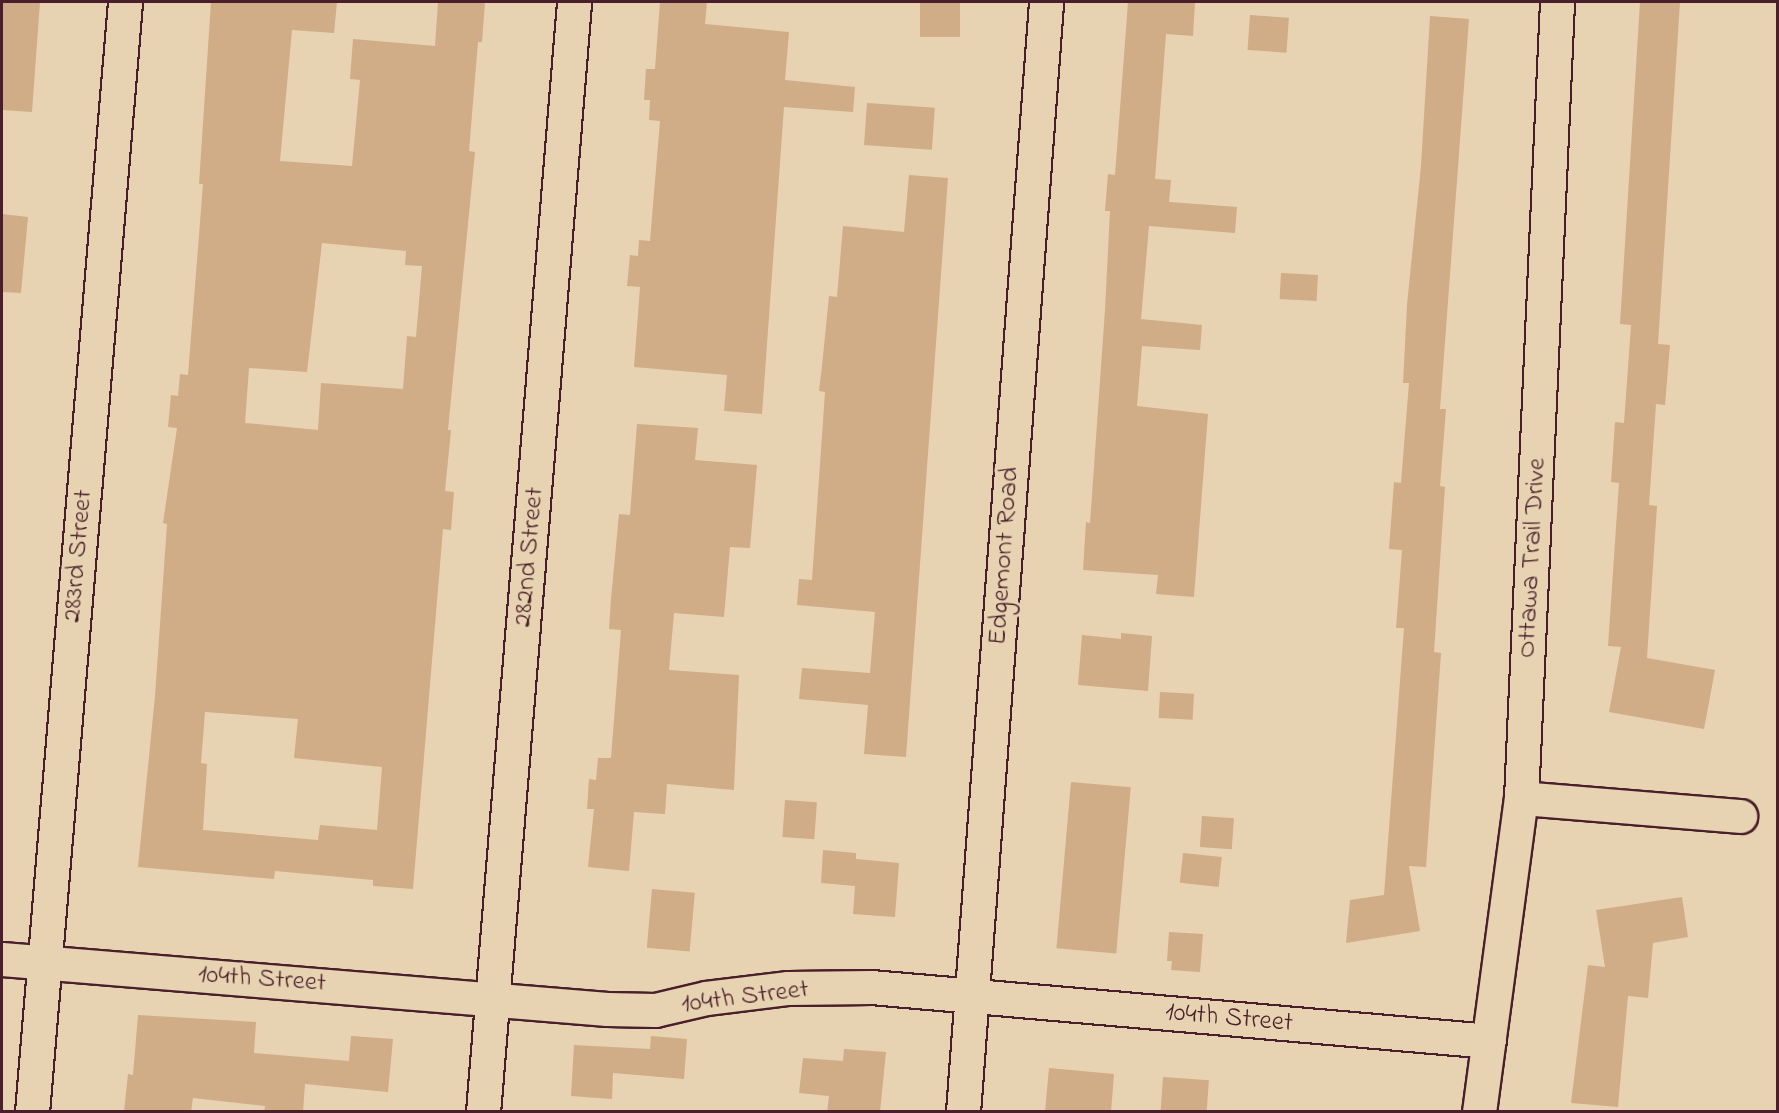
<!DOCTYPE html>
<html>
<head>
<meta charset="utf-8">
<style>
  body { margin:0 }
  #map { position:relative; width:1779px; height:1113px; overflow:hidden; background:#e7d3b1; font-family:"Indie Flower",sans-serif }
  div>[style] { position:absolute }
  .building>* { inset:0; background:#d0ac87; transform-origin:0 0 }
  .roads { filter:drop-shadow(2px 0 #4a1f2b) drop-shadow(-2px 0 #4a1f2b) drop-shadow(0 2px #4a1f2b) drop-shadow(0 -2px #4a1f2b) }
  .minor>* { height:33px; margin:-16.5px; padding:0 16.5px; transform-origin:16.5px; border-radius:16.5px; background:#e7d3b1 }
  span { translate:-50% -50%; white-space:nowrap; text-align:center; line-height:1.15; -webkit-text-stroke:6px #e7d3b1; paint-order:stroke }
  .street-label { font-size:27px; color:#4a1f2b }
  .frame { position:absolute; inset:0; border:3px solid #4a1f2b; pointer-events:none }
</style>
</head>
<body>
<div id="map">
  <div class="building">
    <i style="clip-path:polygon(2px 2px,40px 2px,32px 112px,2px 110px)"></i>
    <i style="clip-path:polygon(evenodd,211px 2px,337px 2px,334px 33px,292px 30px,280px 161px,352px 166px,360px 80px,350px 79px,353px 39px,435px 46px,438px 2px,485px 2px,482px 42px,478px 42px,469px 151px,475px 152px,448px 430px,451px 430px,445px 491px,454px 492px,451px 530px,443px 529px,413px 889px,373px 886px,373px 880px,275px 871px,274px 879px,138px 867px,155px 696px,167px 524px,163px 523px,177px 428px,168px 427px,171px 395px,178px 396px,180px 374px,188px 375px,203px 184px,199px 184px,211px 2px,322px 243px,406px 251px,405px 265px,422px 266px,416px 337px,407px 336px,403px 389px,321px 383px,318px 430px,245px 423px,249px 368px,307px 372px,322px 243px,211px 2px,205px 712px,298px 719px,294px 758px,382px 767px,377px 830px,320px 825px,318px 840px,203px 830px,207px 764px,201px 763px,205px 712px)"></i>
    <i style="clip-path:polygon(660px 2px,707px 2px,705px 24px,789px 32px,785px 80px,855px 87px,853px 112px,784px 107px,762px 414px,724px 411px,727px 375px,634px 367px,640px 287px,627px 286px,630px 255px,638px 256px,639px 240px,650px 241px,660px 121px,649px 120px,650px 100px,644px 100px,646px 69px,655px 69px)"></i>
    <i style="left:920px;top:2px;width:40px;height:35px"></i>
    <i style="clip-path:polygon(1128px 2px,1195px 2px,1193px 36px,1166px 34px,1155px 179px,1171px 180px,1169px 202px,1237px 207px,1235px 233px,1149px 226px,1141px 319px,1202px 325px,1200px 350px,1142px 346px,1137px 406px,1208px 414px,1194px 597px,1156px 594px,1158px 575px,1083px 570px,1086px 522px,1090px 523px,1105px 310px,1110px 211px,1105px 211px,1108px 174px,1115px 175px)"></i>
    <i style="clip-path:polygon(1640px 2px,1680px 2px,1658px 344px,1670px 345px,1665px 405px,1656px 404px,1649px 505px,1657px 506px,1647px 658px,1715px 670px,1704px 729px,1609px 712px,1621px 647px,1608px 646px,1619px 483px,1611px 482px,1615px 422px,1624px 423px,1631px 325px,1620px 324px)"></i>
    <i style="left:1250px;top:15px;width:39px;height:35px;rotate:4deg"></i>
    <i style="clip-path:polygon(1430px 16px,1469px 19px,1440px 409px,1446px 409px,1440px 486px,1445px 487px,1434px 652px,1441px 653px,1426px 867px,1409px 866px,1420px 931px,1346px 943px,1350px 900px,1384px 895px,1404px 628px,1396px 628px,1402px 550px,1389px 549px,1394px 482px,1401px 483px,1409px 383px,1403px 383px,1407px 305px,1421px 166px)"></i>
    <i style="left:867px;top:103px;width:68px;height:42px;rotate:4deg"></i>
    <i style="clip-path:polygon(909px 175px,948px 178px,906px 757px,864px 754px,868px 705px,799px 699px,802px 668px,870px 673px,875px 612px,797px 605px,799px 579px,812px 580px,825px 392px,819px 391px,822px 366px,829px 296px,837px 297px,843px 226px,904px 232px)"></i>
    <i style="clip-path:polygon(2px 214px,28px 217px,21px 293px,2px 292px)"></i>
    <i style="left:1281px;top:273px;width:37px;height:26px;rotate:3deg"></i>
    <i style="clip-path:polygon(637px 424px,698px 428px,695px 460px,757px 465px,750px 548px,730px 547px,724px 617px,674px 613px,669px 670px,739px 675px,734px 790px,667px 784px,665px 814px,634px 812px,629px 871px,588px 867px,594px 809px,587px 809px,589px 779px,596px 780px,598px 758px,611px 758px,621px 630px,609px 629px,611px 599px,619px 514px,630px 515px)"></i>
    <i style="clip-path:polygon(1121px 633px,1152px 636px,1148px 691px,1078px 685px,1082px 635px,1121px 639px)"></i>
    <i style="left:1160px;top:692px;width:34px;height:26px;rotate:3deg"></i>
    <i style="left:1071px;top:782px;width:60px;height:167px;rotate:5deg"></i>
    <i style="left:785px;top:800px;width:32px;height:37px;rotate:4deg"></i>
    <i style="left:1202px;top:816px;width:32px;height:31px;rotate:4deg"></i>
    <i style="clip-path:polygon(823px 850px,856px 853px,856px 859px,899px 863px,895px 917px,853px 914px,855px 886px,821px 883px)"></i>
    <i style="left:1183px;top:853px;width:39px;height:30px;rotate:6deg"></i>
    <i style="left:652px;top:889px;width:43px;height:59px;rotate:5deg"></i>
    <i style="clip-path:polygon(1682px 897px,1688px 937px,1653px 943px,1648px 998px,1628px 996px,1618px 1107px,1571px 1103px,1588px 965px,1605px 967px,1596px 910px)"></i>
    <i style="clip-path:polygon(1169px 932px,1203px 934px,1200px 972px,1171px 970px,1172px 961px,1167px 961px)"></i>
    <i style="clip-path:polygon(138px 1015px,256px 1022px,254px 1053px,349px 1061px,351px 1036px,393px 1039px,388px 1092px,305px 1084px,303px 1112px,264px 1112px,265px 1106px,193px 1098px,191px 1112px,124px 1112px,128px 1074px,133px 1075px)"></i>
    <i style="clip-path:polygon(651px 1036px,687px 1039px,684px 1079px,613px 1073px,612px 1099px,571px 1096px,574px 1045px,650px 1049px)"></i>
    <i style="clip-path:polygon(844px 1049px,886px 1052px,880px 1112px,827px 1112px,829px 1096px,799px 1093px,803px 1058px,843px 1061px)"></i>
    <i style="clip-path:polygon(1049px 1068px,1114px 1074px,1111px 1112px,1045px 1112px)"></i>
    <i style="left:1163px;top:1077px;width:46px;height:35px;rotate:4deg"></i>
  </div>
  <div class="roads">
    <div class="minor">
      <i style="left:1521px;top:798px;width:220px;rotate:4.7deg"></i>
      <i style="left:2px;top:959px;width:607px;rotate:4.72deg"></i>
      <i style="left:607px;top:1009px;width:48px;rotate:1.2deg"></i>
      <i style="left:655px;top:1010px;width:52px;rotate:-13.2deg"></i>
      <i style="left:706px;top:998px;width:83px;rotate:-7deg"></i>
      <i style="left:788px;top:988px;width:83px;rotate:-0.7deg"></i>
      <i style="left:871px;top:987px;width:620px;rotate:4.99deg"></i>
      <i style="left:32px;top:1112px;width:1114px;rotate:-85.21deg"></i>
      <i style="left:483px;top:1112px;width:1114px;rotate:-85.31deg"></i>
      <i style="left:963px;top:1112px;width:1113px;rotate:-85.72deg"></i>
      <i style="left:1479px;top:1112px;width:317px;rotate:-82.4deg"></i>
      <i style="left:1521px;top:798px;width:797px;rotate:-87.41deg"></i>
    </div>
  </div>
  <div class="street-label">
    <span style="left:78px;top:556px;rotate:-85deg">283rd Street</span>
    <span style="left:1004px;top:556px;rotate:-86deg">Edgemont Road</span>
    <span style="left:529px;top:557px;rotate:-85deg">282nd Street</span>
    <span style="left:1532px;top:558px;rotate:-87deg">Ottawa Trail Drive</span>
    <span style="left:262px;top:979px;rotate:4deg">104th Street</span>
    <span style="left:745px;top:997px;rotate:-7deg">104th Street</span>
    <span style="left:1229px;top:1018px;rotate:5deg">104th Street</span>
  </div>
  <div class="frame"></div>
</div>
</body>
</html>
